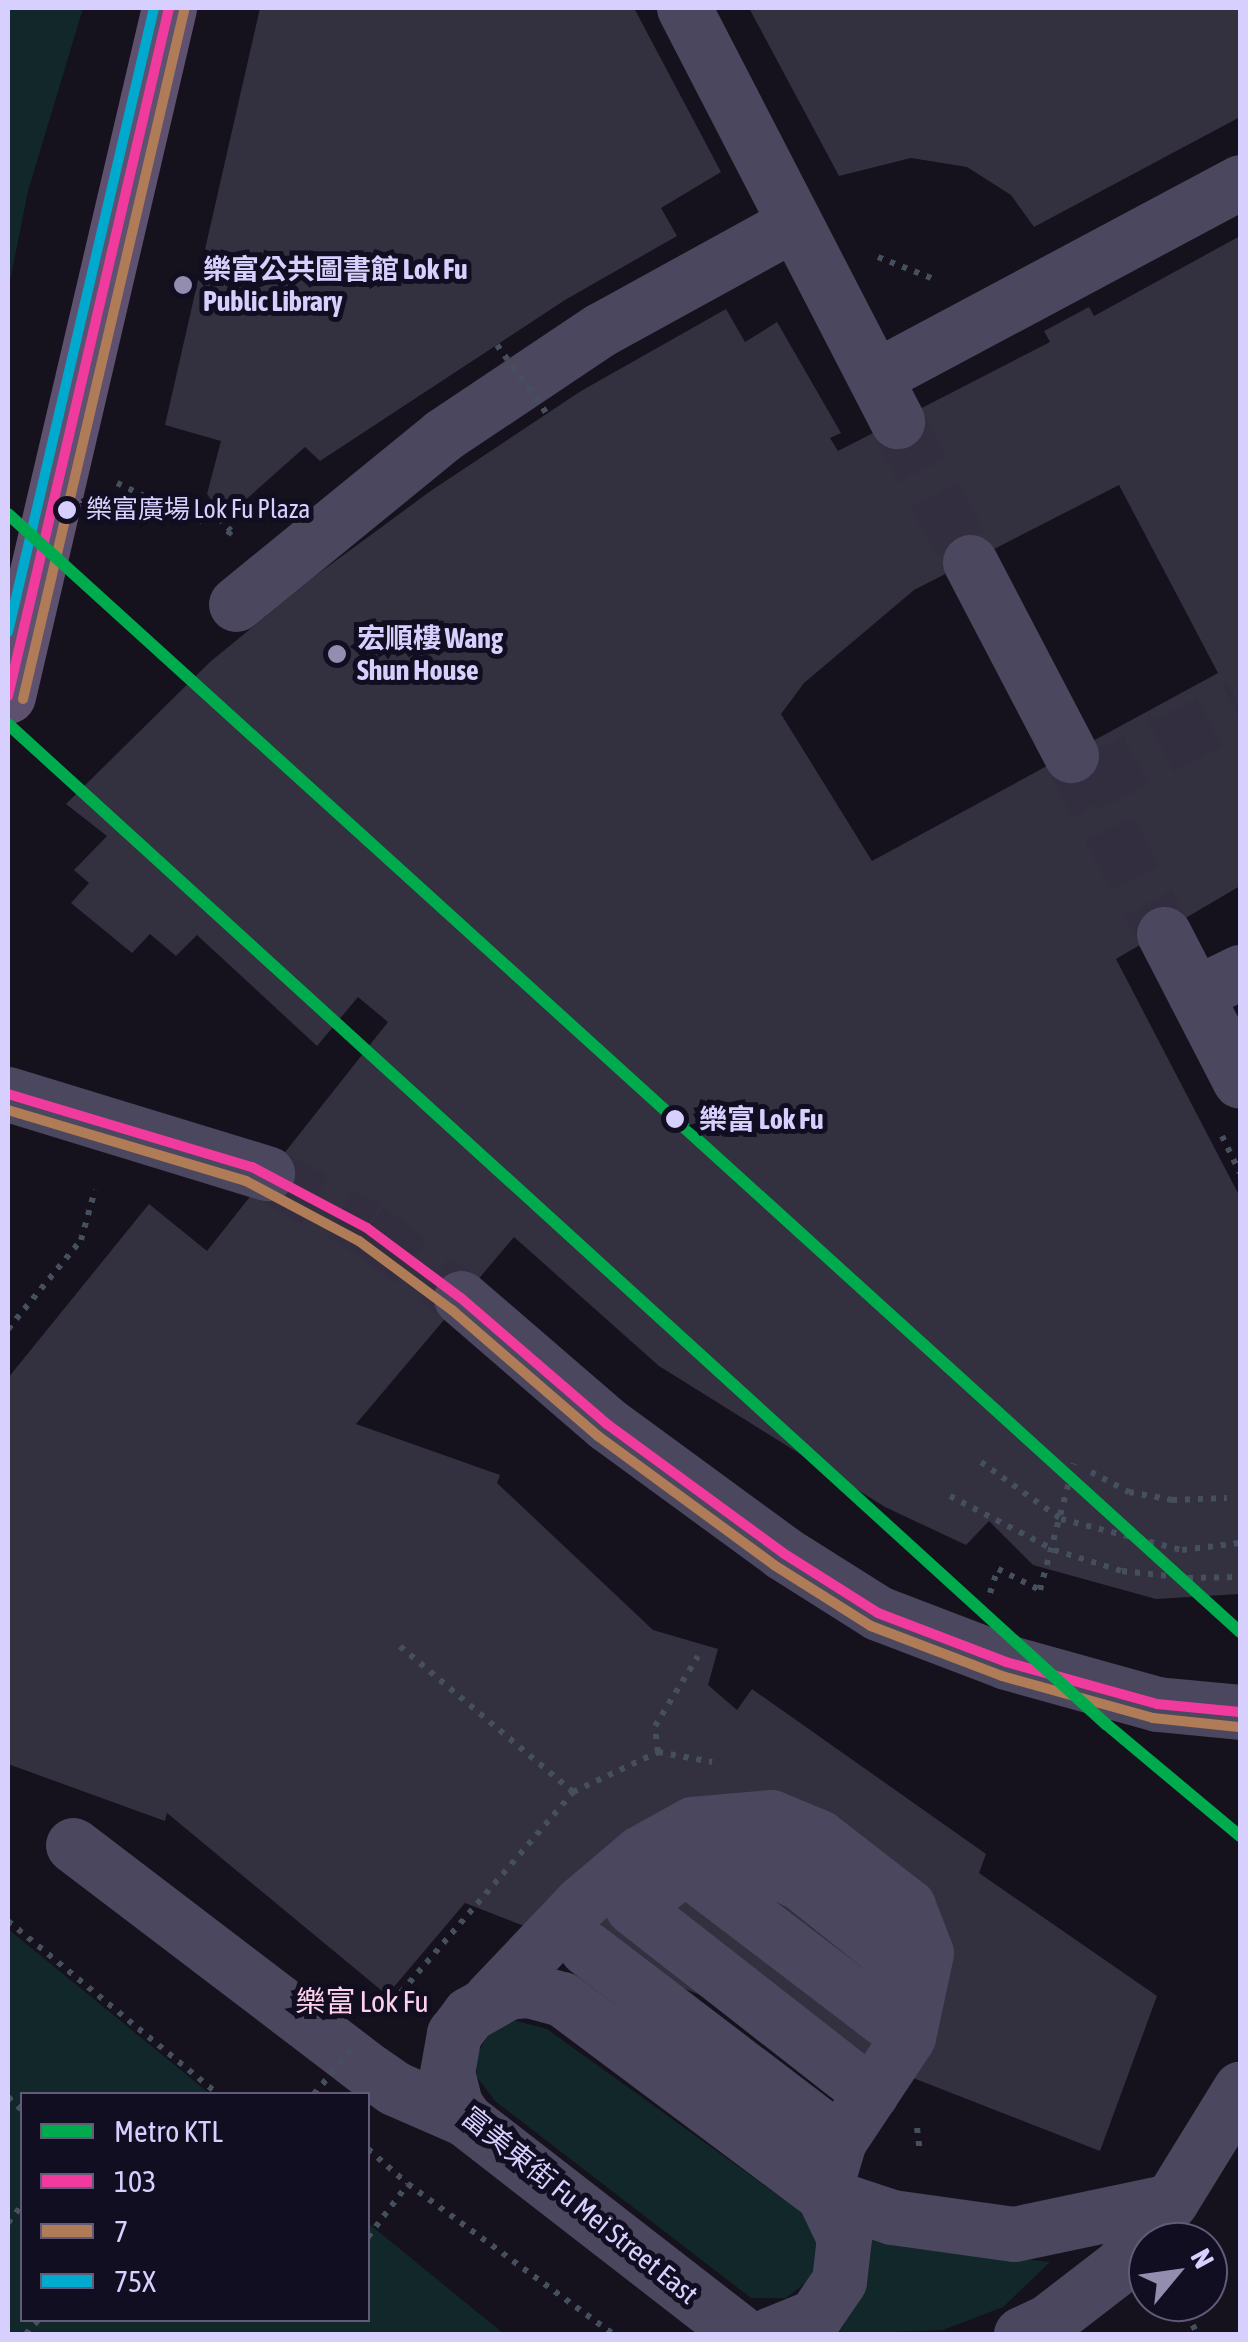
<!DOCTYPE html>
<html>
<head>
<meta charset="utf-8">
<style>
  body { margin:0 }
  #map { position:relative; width:1248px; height:2342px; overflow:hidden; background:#15121d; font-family:"Asap Condensed","Noto Sans TC",sans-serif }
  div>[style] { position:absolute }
  .green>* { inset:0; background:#122729 }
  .building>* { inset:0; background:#33303f }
  .minor-tunnel>* { height:55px; margin-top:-27.5px; transform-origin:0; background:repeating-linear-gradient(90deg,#322e3f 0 55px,transparent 0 83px) }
  .path>* { height:6px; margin-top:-3px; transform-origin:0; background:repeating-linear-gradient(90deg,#454f5d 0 5px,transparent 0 13px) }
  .minor>* { height:55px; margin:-27.5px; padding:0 27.5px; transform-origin:27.5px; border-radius:27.5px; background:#4a475e }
  .major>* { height:55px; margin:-27.5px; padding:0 27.5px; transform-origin:27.5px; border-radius:27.5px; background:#5e516f }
  .path-bridge>* { height:6px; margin-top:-3px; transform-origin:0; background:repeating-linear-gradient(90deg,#454f5d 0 5px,transparent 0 13px) }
  .bus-1>* { height:10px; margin:-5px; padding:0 5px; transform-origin:5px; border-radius:5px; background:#f13a9d }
  .bus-2>* { height:10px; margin:-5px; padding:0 5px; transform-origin:5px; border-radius:5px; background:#b07c57 }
  .bus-3>* { height:10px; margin:-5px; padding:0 5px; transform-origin:5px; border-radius:5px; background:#00a9ce }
  .metro-1>* { height:12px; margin:-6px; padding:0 6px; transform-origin:6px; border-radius:6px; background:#00ab4e }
  .dots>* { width:28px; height:28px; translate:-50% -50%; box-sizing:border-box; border:5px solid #120e21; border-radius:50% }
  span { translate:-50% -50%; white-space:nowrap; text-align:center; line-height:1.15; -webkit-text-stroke:10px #120e21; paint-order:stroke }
  .bus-label { font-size:26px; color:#d7cffe }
  .left { translate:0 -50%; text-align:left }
  .poi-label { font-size:28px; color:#d7cffe; font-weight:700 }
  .stop-label { font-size:28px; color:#d7cffe; font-weight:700 }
  .street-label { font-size:28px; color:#d7cffe }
  .neighbourhood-label { font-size:30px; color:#fed1eb }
  .frame { position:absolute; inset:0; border:10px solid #d7cffe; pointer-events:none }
  .legend { position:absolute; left:20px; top:2092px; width:350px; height:230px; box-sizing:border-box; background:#120e21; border:2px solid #615b79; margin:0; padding:12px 18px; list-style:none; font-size:30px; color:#d7cffe }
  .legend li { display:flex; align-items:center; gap:20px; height:50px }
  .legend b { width:50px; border:2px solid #615b79 }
  .north { position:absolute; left:1128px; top:2222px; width:100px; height:100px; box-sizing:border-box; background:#120e21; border:2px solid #615b79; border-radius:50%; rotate:61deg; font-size:28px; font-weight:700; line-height:40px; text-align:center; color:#d7cffe }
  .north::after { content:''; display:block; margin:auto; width:35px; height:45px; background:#938daf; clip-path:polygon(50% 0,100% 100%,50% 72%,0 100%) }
</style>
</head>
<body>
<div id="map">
  <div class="green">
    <i style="clip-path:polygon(8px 8px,83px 8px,28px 191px,8px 291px)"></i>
    <i style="clip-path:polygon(8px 1929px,210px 2094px,22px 2094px,22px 2320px,368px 2320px,368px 2223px,504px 2334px,8px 2334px)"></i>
    <i style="clip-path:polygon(513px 2020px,547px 2029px,800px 2211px,817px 2235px,816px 2265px,808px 2281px,786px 2298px,751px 2298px,495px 2101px,477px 2077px,476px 2057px,489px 2033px)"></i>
    <i style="clip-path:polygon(866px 2222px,961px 2252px,1050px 2262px,1003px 2307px,943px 2330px,842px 2334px,832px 2322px)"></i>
  </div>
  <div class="building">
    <i style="clip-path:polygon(260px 8px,634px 8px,721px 172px,661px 208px,677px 236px,565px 300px,320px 461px,305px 447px,224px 519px,207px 494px,221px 441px,165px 425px)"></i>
    <i style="clip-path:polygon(749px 8px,1240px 8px,1240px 117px,1034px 227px,1011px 195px,967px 167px,911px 158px,839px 176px)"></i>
    <i style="clip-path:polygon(evenodd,1240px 236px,1240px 886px,1116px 959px,1240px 1197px,1240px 1594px,1156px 1599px,1033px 1565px,989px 1521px,966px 1545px,885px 1507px,659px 1366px,514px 1237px,356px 1424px,500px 1475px,497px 1483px,653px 1630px,718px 1649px,708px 1685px,737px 1710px,752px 1689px,986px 1854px,979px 1873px,1157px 1996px,1100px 2151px,465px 1903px,387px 1995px,167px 1813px,165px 1821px,8px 1764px,8px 1378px,149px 1204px,207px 1251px,388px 1022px,358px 997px,317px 1046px,197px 935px,176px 956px,150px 934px,132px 953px,71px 903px,89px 883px,74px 870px,107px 836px,66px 804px,210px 662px,315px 576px,432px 490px,581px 391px,726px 309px,745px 342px,777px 322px,841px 433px,830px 438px,838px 451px,1050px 342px,1044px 331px,1089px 307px,1094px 316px,1240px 236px,1119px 485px,1218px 673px,872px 861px,781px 714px,804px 683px,914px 590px,1119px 485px)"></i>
  </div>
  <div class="minor-tunnel">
    <i style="left:897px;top:421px;width:159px;rotate:62.6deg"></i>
    <i style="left:1071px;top:755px;width:202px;rotate:62.5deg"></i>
    <i style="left:1087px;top:785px;width:172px;rotate:-27.3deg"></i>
    <i style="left:267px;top:1173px;width:114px;rotate:28.8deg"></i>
    <i style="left:367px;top:1228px;width:117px;rotate:36.7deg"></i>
  </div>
  <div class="path">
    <i style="left:878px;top:257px;width:62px;rotate:21.6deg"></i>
    <i style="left:117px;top:483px;width:90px;rotate:25.7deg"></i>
    <i style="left:198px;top:522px;width:18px;rotate:-47deg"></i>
    <i style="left:210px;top:509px;width:30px;rotate:46deg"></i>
    <i style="left:231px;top:531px;width:6px;rotate:129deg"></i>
    <i style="left:1222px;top:1136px;width:41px;rotate:64.1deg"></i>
    <i style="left:8px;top:1329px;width:115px;rotate:-50.6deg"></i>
    <i style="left:81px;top:1240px;width:52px;rotate:-74.4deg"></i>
    <i style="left:981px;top:1462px;width:98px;rotate:35.5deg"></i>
    <i style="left:1061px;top:1519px;width:125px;rotate:14.4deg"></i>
    <i style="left:1182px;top:1550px;width:58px;rotate:-6.9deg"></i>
    <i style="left:1091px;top:1472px;width:43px;rotate:27.8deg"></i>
    <i style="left:1129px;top:1492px;width:44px;rotate:10.5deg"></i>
    <i style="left:1172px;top:1500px;width:55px;rotate:-2.1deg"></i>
    <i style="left:950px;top:1496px;width:117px;rotate:27.4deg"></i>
    <i style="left:1054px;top:1550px;width:71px;rotate:17.2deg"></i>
    <i style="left:1122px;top:1571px;width:66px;rotate:6.1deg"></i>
    <i style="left:1188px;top:1578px;width:52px;rotate:-1.1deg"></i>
    <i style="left:990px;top:1593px;width:25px;rotate:-72deg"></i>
    <i style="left:998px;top:1569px;width:47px;rotate:26.6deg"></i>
    <i style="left:1040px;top:1590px;width:131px;rotate:-75deg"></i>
    <i style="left:658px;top:1752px;width:26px;rotate:-97deg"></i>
    <i style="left:655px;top:1726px;width:82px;rotate:-58.4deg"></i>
    <i style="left:573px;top:1792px;width:94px;rotate:-25.2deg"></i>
    <i style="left:658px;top:1752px;width:55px;rotate:10.5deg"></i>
    <i style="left:8px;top:1921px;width:272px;rotate:39.5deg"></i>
    <i style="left:384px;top:2012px;width:290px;rotate:-49.3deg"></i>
    <i style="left:573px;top:1792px;width:233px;rotate:-139.9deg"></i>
    <i style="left:8px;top:2097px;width:19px;rotate:43deg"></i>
    <i style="left:917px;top:2128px;width:24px;rotate:83deg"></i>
    <i style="left:368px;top:2149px;width:53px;rotate:41.2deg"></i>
    <i style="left:408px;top:2184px;width:254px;rotate:36.2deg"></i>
    <i style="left:8px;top:2223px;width:23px;rotate:-52deg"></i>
    <i style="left:368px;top:2237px;width:66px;rotate:-53deg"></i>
    <i style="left:1181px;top:2302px;width:36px;rotate:63deg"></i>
    <i style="left:26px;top:2334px;width:18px;rotate:-49deg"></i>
  </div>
  <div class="minor">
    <i style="left:684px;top:8px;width:465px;rotate:62.7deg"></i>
    <i style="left:875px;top:377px;width:414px;rotate:-28.1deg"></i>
    <i style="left:970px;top:562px;width:218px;rotate:62.4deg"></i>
    <i style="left:236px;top:604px;width:267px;rotate:-39.2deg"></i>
    <i style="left:443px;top:435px;width:189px;rotate:-33.8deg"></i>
    <i style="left:600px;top:330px;width:222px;rotate:-28.8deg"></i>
    <i style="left:1164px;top:934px;width:165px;rotate:62.7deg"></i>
    <i style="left:1195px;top:994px;width:50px;rotate:-26.1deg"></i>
    <i style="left:8px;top:1094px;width:271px;rotate:17deg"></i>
    <i style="left:461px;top:1298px;width:193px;rotate:40.8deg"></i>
    <i style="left:607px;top:1424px;width:218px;rotate:36.2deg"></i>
    <i style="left:783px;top:1553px;width:112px;rotate:32.3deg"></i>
    <i style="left:878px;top:1613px;width:137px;rotate:20.9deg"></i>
    <i style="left:1006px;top:1662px;width:157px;rotate:15.5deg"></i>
    <i style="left:1157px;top:1704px;width:83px;rotate:5.5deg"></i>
    <i style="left:73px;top:1845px;width:373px;rotate:37.3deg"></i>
    <i style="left:370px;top:2071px;width:29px;rotate:35deg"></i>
    <i style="left:394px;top:2088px;width:77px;rotate:23.6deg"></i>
    <i style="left:685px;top:1867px;width:280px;rotate:37.3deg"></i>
    <i style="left:636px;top:1904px;width:61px;rotate:-37.1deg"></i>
    <i style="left:685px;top:1867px;width:72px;rotate:-4deg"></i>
    <i style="left:757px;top:1862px;width:49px;rotate:25.5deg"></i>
    <i style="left:801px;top:1883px;width:118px;rotate:38.8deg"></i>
    <i style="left:893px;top:1957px;width:63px;rotate:79.9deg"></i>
    <i style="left:632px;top:1907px;width:303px;rotate:38deg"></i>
    <i style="left:586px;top:1948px;width:318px;rotate:37.3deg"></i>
    <i style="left:490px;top:1999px;width:132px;rotate:-46.5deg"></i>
    <i style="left:581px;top:1903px;width:77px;rotate:-40.3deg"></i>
    <i style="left:640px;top:1853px;width:60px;rotate:-29.1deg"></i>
    <i style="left:692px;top:1824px;width:79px;rotate:-5.1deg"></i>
    <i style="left:771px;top:1817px;width:52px;rotate:22.6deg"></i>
    <i style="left:819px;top:1837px;width:113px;rotate:37.8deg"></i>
    <i style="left:908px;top:1906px;width:50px;rotate:69deg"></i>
    <i style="left:926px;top:1953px;width:86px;rotate:102.1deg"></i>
    <i style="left:908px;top:2037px;width:125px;rotate:123.6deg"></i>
    <i style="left:839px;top:2141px;width:55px;rotate:106.8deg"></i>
    <i style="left:742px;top:2334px;width:351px;rotate:-142.2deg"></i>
    <i style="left:465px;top:2119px;width:18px;rotate:-124deg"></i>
    <i style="left:455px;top:2104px;width:32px;rotate:-104deg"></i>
    <i style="left:447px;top:2073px;width:40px;rotate:-80deg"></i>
    <i style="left:454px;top:2034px;width:25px;rotate:-53deg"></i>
    <i style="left:469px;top:2014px;width:45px;rotate:-29.4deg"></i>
    <i style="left:508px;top:1992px;width:20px;rotate:-6deg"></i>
    <i style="left:528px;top:1990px;width:35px;rotate:15deg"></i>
    <i style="left:562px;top:1999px;width:326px;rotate:36.8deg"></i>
    <i style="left:823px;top:2194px;width:73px;rotate:18.4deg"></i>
    <i style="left:892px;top:2217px;width:123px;rotate:7.9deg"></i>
    <i style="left:1014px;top:2234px;width:160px;rotate:-11.9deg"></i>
    <i style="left:771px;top:2334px;width:48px;rotate:-22.2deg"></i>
    <i style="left:815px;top:2316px;width:42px;rotate:-55.6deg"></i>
    <i style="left:839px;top:2281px;width:43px;rotate:-83.4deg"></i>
    <i style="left:844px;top:2238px;width:49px;rotate:-115.5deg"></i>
    <i style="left:1021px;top:2334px;width:29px;rotate:-25deg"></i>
    <i style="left:1047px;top:2322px;width:93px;rotate:-37.6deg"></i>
    <i style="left:1121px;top:2265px;width:81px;rotate:-52deg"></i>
    <i style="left:1171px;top:2201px;width:132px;rotate:-58.4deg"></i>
  </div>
  <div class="major">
    <i style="left:8px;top:696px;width:707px;rotate:-76.83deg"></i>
  </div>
  <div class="path-bridge">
    <i style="left:497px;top:345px;width:85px;rotate:54.1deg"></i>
    <i style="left:314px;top:2094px;width:62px;rotate:-49.6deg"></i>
  </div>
  <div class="bus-1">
    <i style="left:8px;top:696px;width:707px;rotate:-76.83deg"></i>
    <i style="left:8px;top:1094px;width:255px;rotate:16.7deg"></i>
    <i style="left:252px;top:1167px;width:130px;rotate:27.9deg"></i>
    <i style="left:367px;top:1228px;width:117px;rotate:36.7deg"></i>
    <i style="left:461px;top:1298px;width:193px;rotate:40.8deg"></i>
    <i style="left:607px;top:1424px;width:218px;rotate:36.2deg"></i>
    <i style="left:783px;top:1553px;width:112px;rotate:32.3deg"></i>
    <i style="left:878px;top:1613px;width:137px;rotate:20.9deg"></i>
    <i style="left:1006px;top:1662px;width:157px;rotate:15.5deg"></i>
    <i style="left:1157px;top:1704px;width:83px;rotate:5.5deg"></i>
  </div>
  <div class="bus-2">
    <i style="left:23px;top:699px;width:707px;rotate:-76.83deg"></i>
    <i style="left:8px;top:1110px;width:248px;rotate:16.6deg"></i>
    <i style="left:246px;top:1181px;width:128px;rotate:28deg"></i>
    <i style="left:359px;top:1241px;width:116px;rotate:36.6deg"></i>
    <i style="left:452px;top:1310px;width:193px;rotate:40.8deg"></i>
    <i style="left:598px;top:1436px;width:218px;rotate:36.2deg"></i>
    <i style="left:774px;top:1565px;width:115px;rotate:32.2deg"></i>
    <i style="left:871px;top:1626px;width:140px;rotate:20.9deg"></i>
    <i style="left:1002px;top:1676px;width:157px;rotate:15.5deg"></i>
    <i style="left:1153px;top:1718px;width:86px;rotate:6deg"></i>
  </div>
  <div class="bus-3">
    <i style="left:8px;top:632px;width:641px;rotate:-76.83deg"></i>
  </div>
  <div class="metro-1">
    <i style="left:8px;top:514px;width:1664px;rotate:42.22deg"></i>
    <i style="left:8px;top:724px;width:1485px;rotate:42.33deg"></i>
    <i style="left:1106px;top:1724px;width:175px;rotate:39.9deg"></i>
  </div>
  <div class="dots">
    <i style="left:183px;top:285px;background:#938daf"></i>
    <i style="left:67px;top:510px;background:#d7cffe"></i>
    <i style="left:337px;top:654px;background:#938daf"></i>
    <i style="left:675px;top:1119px;background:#d7cffe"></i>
  </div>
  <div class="bus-label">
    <span class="left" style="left:86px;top:510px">樂富廣場 Lok Fu Plaza</span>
  </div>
  <div class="poi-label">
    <span class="left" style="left:203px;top:285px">樂富公共圖書館 Lok Fu<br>Public Library</span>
    <span class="left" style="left:357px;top:654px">宏順樓 Wang<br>Shun House</span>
  </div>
  <div class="stop-label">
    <span class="left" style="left:699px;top:1119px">樂富 Lok Fu</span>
  </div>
  <div class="street-label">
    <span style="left:580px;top:2205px;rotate:39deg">富美東街 Fu Mei Street East</span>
  </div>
  <div class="neighbourhood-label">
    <span style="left:362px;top:2001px">樂富 Lok Fu</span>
  </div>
  <div class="frame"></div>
  <ul class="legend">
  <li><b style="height:12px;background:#00ab4e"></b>Metro KTL</li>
  <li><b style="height:12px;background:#f13a9d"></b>103</li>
  <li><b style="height:12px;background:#b07c57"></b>7</li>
  <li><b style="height:12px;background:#00a9ce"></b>75X</li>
  </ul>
  <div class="north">N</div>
</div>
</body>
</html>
